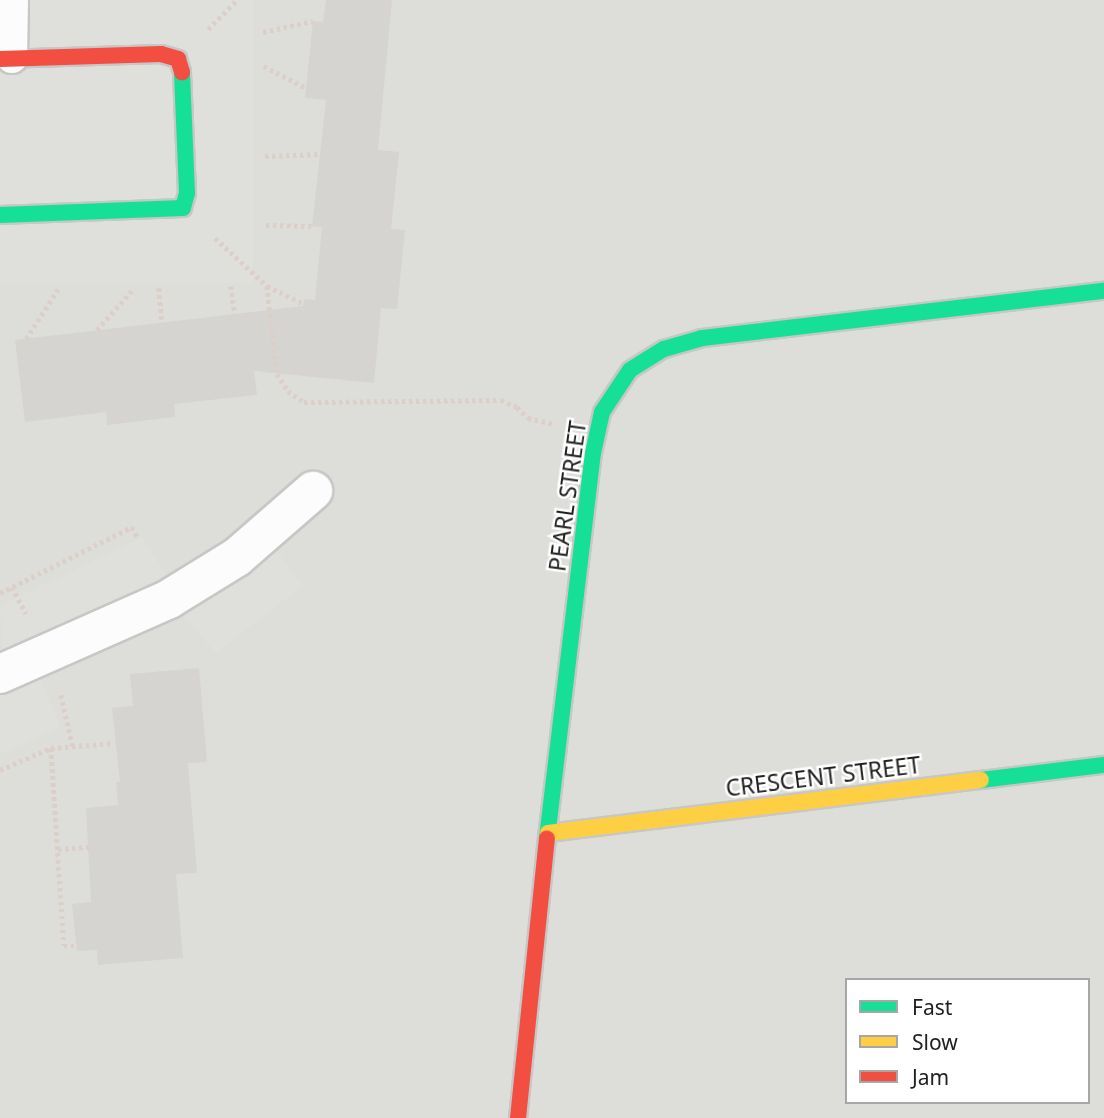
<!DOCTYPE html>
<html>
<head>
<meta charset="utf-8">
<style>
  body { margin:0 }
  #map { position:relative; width:1104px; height:1118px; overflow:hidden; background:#eeeee9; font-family:"Noto Sans",sans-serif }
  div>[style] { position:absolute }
  .residential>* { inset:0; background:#ddddda }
  .parking>* { inset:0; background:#dfdfdc; transform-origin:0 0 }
  .building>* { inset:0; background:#d5d4d0 }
  .path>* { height:4.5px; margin-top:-2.25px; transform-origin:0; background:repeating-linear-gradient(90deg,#dccfca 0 3.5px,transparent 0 7px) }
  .roads { filter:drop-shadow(2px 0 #c7c7c5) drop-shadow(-2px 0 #c7c7c5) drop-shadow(0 2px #c7c7c5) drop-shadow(0 -2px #c7c7c5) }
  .lane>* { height:30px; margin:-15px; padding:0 15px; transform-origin:15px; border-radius:15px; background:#fcfcfc }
  .street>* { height:38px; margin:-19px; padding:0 19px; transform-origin:19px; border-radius:19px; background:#fcfcfc }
  .fast>* { height:16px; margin:-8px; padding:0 8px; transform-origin:8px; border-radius:8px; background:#16e098 }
  .slow>* { height:16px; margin:-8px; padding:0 8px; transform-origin:8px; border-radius:8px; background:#ffcf43 }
  .jam>* { height:16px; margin:-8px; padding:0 8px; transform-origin:8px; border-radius:8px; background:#f24e42 }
  span { translate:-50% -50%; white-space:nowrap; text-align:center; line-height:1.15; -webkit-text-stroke:5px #fff; paint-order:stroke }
  .street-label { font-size:23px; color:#202020 }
  .legend { position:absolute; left:845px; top:978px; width:245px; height:126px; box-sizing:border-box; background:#fff; border:2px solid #a6a6a6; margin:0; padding:9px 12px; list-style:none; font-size:21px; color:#202020 }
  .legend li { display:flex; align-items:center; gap:14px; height:35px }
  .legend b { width:35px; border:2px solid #a6a6a6 }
</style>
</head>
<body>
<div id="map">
  <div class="residential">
    <i style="clip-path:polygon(evenodd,0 0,1104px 0,1104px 1118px,0 1118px,0 0,847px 980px,1088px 980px,1088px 1102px,847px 1102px,847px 980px)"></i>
  </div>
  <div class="parking">
    <i style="left:0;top:0;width:253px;height:283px"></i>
    <i style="clip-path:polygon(264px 534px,302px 586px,216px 653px,169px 599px,33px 660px,60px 727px,0 754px,0 674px,4px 672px,0 606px,142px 537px,177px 593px)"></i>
  </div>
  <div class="building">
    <i style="clip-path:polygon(326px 0,392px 0,378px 150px,399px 152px,391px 229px,405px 230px,397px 309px,381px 308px,374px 383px,254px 371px,257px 395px,174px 404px,175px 417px,107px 425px,106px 412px,25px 422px,15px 340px,303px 306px,304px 299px,315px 300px,322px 227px,312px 226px,326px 100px,305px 98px,313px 21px,323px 22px)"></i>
    <i style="clip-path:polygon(199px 668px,207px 762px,188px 763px,197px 873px,176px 874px,183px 958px,98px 965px,97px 950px,77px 951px,72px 904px,91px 902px,86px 808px,118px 805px,116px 782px,120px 782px,112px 708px,133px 706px,130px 674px)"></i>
  </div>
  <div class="path">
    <i style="left:208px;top:29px;width:41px;rotate:-45deg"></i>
    <i style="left:263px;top:32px;width:51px;rotate:-12.4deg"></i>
    <i style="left:264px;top:66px;width:47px;rotate:27.6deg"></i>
    <i style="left:265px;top:156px;width:55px;rotate:-2.1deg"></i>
    <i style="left:266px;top:225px;width:46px;rotate:1.2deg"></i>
    <i style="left:215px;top:238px;width:71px;rotate:42.7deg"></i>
    <i style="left:267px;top:286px;width:41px;rotate:25.9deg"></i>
    <i style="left:231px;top:286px;width:29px;rotate:82deg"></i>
    <i style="left:267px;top:286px;width:89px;rotate:83.5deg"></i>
    <i style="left:277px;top:374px;width:20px;rotate:57deg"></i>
    <i style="left:288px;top:391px;width:19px;rotate:35deg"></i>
    <i style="left:304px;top:402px;width:197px;rotate:-0.6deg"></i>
    <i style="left:501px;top:400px;width:17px;rotate:24deg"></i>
    <i style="left:517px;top:407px;width:16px;rotate:45deg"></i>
    <i style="left:528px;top:418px;width:26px;rotate:13deg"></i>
    <i style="left:159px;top:288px;width:35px;rotate:85deg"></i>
    <i style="left:97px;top:330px;width:56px;rotate:-48.6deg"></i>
    <i style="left:26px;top:339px;width:59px;rotate:-57.4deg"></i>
    <i style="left:12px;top:587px;width:30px;rotate:62deg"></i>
    <i style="left:0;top:593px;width:148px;rotate:-26.6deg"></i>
    <i style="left:132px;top:527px;width:13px;rotate:63deg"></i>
    <i style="left:61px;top:695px;width:53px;rotate:77deg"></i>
    <i style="left:51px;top:748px;width:198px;rotate:86.2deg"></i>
    <i style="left:64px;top:946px;width:12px"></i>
    <i style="left:0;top:770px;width:56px;rotate:-23.3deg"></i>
    <i style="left:51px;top:748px;width:63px;rotate:-4.5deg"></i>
    <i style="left:58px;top:849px;width:32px;rotate:-4deg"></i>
  </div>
  <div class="roads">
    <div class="lane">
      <i style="left:12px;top:58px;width:58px;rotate:-89deg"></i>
    </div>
    <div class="street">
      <i style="left:0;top:674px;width:185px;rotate:-23.9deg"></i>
      <i style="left:169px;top:599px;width:80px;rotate:-31.7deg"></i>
      <i style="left:237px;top:557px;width:101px;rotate:-41deg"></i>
    </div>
    <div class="fast">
      <i style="left:0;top:215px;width:183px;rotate:-2.2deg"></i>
      <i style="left:183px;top:208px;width:16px;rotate:-75deg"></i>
      <i style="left:187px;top:193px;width:121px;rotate:-92.4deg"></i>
      <i style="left:981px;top:780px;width:124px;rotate:-7deg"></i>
      <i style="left:547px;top:838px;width:388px;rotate:-83.2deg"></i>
      <i style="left:593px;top:453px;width:42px;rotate:-77.6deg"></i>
      <i style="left:602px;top:412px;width:50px;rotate:-56.3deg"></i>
      <i style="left:630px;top:370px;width:40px;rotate:-32deg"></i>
      <i style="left:664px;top:349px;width:40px;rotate:-16deg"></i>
      <i style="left:702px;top:338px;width:405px;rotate:-6.7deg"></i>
    </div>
    <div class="slow">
      <i style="left:548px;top:833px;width:436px;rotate:-7deg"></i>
    </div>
    <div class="jam">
      <i style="left:0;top:59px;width:161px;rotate:-1.8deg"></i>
      <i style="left:161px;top:54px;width:18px;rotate:16deg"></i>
      <i style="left:178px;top:59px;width:14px;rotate:73deg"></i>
      <i style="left:518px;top:1118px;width:281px;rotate:-84.1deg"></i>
    </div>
  </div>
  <div class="street-label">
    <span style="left:567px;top:496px;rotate:-82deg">PEARL STREET</span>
    <span style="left:823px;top:776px;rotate:-7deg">CRESCENT STREET</span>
  </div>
  <ul class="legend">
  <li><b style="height:9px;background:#16e098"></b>Fast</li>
  <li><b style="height:9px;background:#ffcf43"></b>Slow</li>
  <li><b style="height:9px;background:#f24e42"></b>Jam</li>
  </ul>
</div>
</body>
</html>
